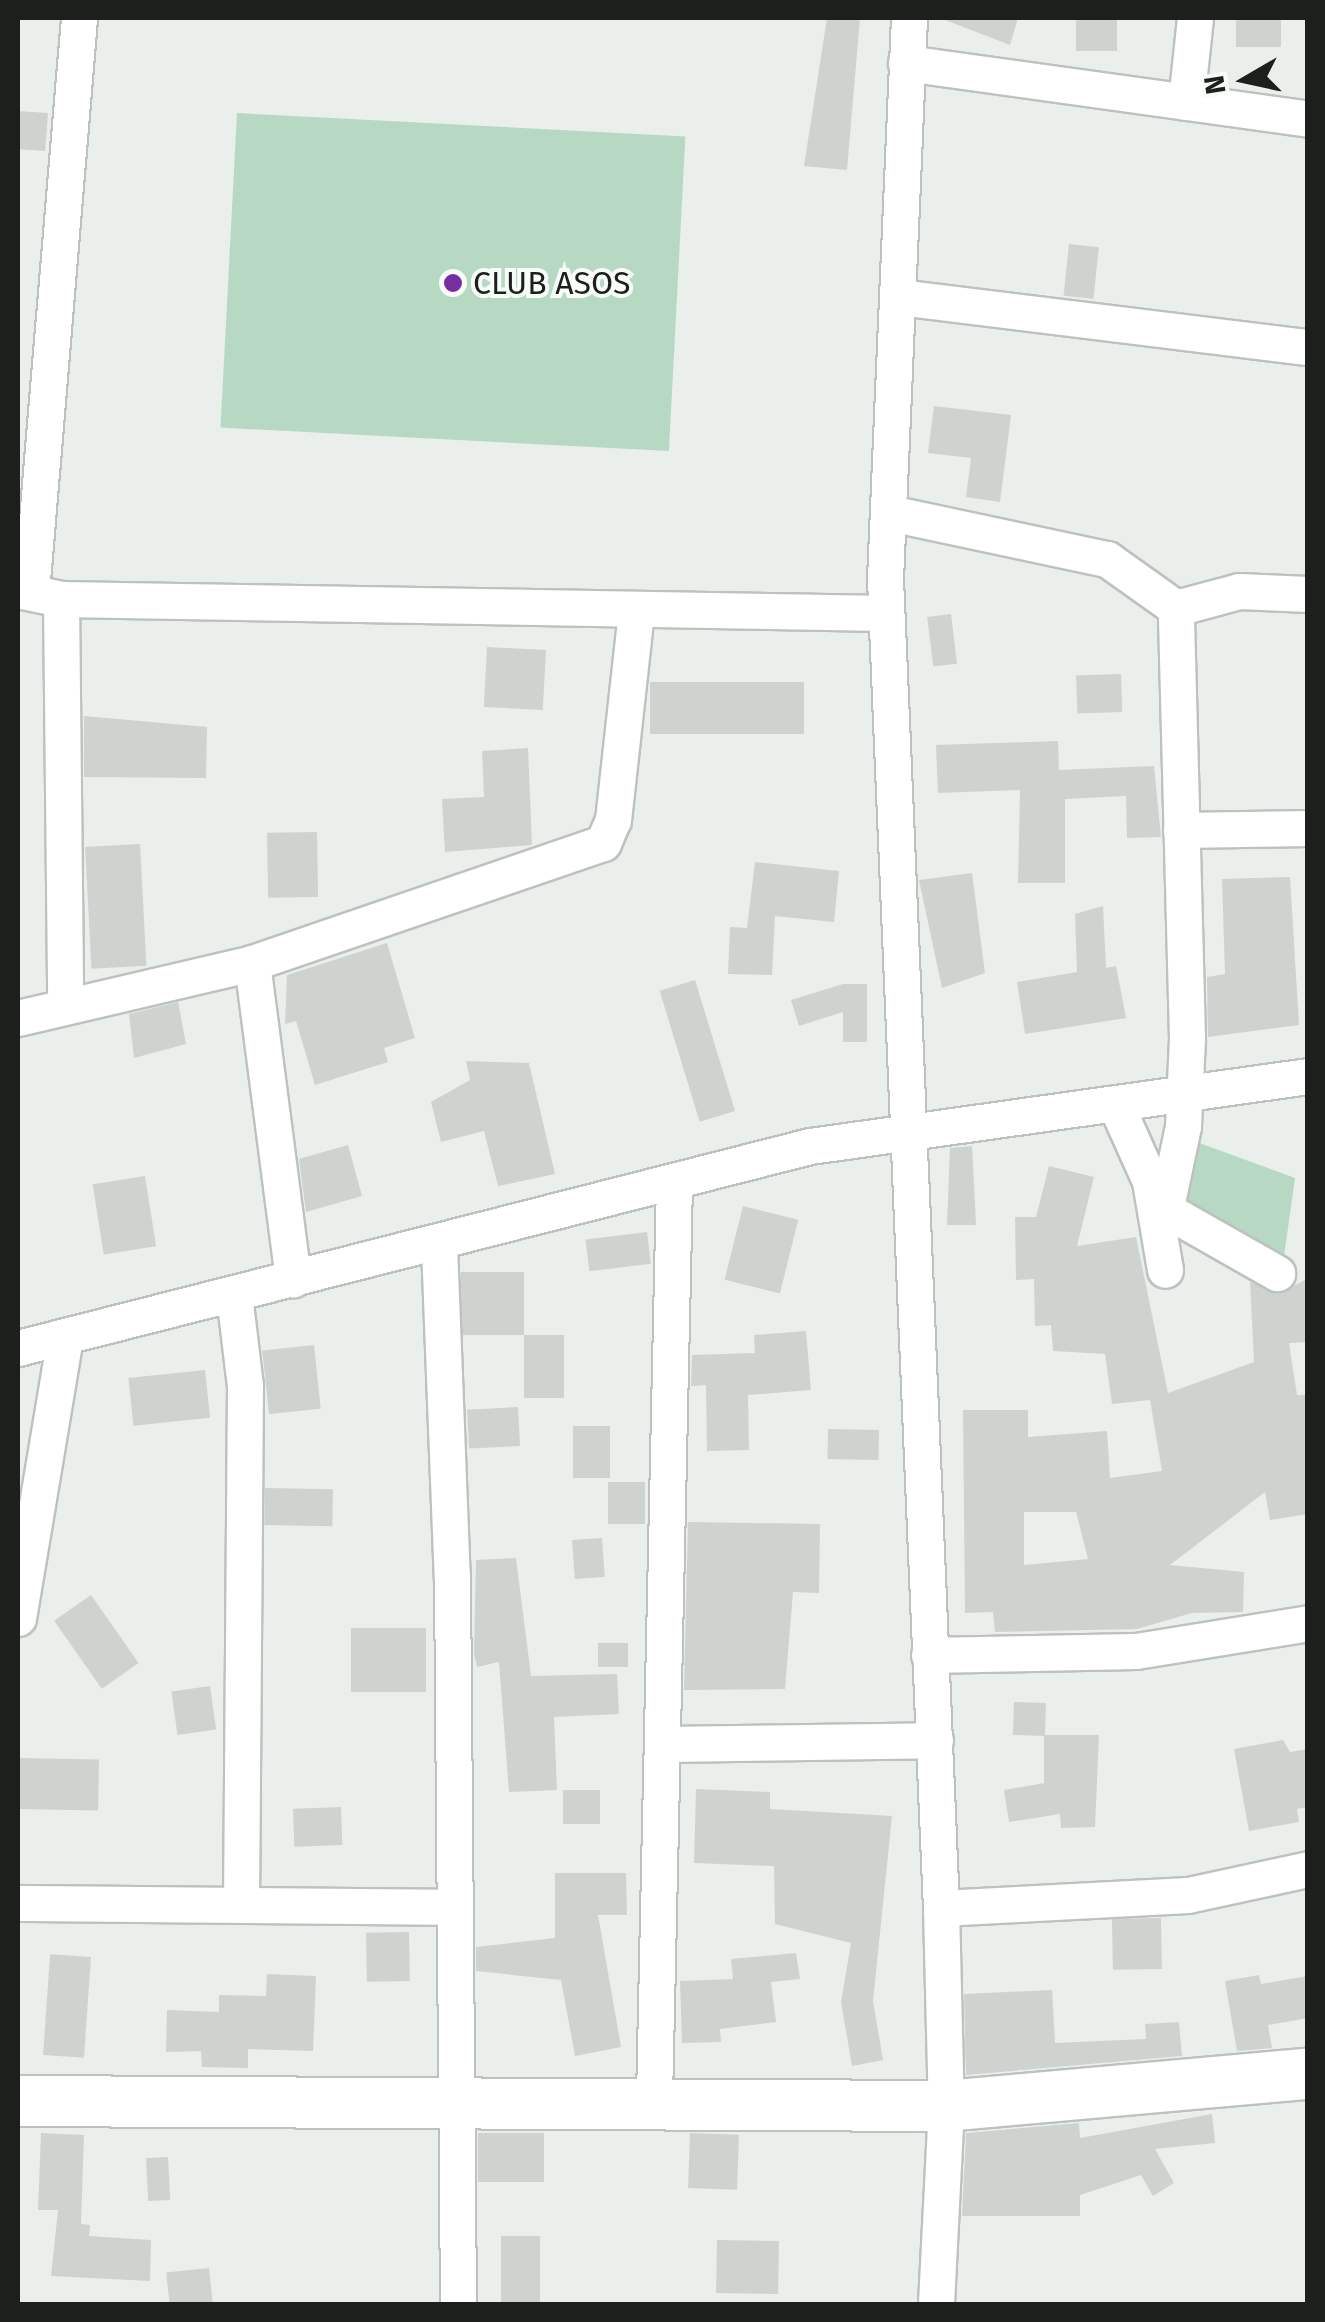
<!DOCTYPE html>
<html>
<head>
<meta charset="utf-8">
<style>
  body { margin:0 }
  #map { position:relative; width:1325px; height:2322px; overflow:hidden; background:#eaefec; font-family:"Fira Sans",sans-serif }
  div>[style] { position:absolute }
  .green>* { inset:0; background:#b7d9c4; transform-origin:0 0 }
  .building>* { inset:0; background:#ced3d0; transform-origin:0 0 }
  .roads { filter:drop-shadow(2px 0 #bdc2bf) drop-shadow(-2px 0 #bdc2bf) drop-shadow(0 2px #bdc2bf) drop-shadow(0 -2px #bdc2bf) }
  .street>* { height:35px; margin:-17.5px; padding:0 17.5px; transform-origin:17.5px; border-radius:17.5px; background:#fff }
  .secondary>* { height:50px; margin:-25px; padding:0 25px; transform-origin:25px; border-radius:25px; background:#fff }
  .dots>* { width:28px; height:28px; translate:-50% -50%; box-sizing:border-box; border:5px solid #f7fcf9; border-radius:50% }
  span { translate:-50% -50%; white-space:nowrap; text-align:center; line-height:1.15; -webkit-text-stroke:8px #f7fcf9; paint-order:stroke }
  .poi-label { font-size:32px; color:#1d1f1d }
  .left { translate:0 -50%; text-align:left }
  .frame { position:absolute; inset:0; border:20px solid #1d1f1d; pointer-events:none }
  .north { position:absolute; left:1195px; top:30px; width:100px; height:100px; -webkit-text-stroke:8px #f7fcf9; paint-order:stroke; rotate:261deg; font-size:28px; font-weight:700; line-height:40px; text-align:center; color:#1d1f1d }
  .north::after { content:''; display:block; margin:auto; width:35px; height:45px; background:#1d1f1d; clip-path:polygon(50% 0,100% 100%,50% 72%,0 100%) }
</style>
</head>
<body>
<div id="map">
  <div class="green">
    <i style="left:237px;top:113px;width:449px;height:315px;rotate:3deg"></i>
    <i style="clip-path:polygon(1194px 1141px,1295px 1178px,1280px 1285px,1166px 1220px)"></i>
  </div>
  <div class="building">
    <i style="clip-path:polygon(827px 18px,860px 18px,847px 170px,804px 166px)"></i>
    <i style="clip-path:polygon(940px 18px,1018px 18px,1010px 45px)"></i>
    <i style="left:1076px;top:18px;width:41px;height:33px"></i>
    <i style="left:1236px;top:18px;width:45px;height:29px"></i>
    <i style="left:18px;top:111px;width:30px;height:38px;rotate:4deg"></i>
    <i style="left:1069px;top:244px;width:30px;height:52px;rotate:6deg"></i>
    <i style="clip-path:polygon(934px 406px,1011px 415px,1000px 502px,966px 497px,971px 458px,928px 453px)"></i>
    <i style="left:951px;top:614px;width:50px;height:24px;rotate:83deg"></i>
    <i style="left:487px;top:647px;width:59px;height:60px;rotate:3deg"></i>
    <i style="left:1121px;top:674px;width:38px;height:45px;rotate:88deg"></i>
    <i style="left:650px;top:682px;width:154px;height:52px"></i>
    <i style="clip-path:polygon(84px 716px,207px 727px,206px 778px,84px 777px)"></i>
    <i style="clip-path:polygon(1058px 741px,1059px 770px,1154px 766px,1161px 837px,1127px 838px,1126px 796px,1065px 799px,1065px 883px,1018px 883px,1020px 790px,938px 793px,936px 745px)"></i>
    <i style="clip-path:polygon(528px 748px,532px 845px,445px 852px,442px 799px,484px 797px,482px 751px)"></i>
    <i style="left:317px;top:832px;width:65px;height:50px;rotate:89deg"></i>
    <i style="left:140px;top:844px;width:122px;height:55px;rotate:87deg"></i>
    <i style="clip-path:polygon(755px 862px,839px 871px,834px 922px,775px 916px,772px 975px,728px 974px,730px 927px,747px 928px)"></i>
    <i style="clip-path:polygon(972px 873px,985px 973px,942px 988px,919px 880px)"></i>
    <i style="clip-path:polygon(1290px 877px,1299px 1025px,1208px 1037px,1207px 977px,1225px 974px,1222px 879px)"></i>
    <i style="clip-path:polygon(1103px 906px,1106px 968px,1116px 966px,1126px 1018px,1025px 1034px,1017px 982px,1077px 972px,1075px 914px)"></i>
    <i style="clip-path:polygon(387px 943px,415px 1038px,384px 1048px,388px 1062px,315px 1085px,296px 1021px,285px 1024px,287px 975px)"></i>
    <i style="left:695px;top:980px;width:137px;height:37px;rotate:73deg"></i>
    <i style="clip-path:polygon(843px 984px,867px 984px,867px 1042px,843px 1042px,843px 1012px,799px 1026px,791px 1000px)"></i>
    <i style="clip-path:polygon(178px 1002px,186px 1044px,134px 1058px,129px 1014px)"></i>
    <i style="clip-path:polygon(466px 1061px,529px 1063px,555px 1174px,498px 1186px,484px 1131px,441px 1142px,431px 1102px,470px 1080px)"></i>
    <i style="clip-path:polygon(348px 1145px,362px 1196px,306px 1212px,299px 1159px)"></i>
    <i style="clip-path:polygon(972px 1146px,976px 1225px,947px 1225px,950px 1148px)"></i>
    <i style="clip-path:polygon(evenodd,1049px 1166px,1094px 1177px,1077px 1246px,1136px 1237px,1168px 1393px,1254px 1362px,1250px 1282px,1278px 1294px,1305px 1280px,1308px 1342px,1289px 1343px,1297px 1395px,1308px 1395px,1308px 1514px,1270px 1520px,1265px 1492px,1170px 1565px,1244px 1572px,1243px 1612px,1192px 1613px,1137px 1629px,995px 1632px,993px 1612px,965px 1613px,963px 1410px,1028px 1410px,1028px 1437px,1107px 1431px,1110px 1478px,1162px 1471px,1150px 1400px,1112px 1404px,1105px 1354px,1053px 1351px,1051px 1325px,1035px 1326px,1034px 1279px,1016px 1280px,1015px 1217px,1036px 1217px,1049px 1166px,1024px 1512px,1076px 1512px,1088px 1559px,1024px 1565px,1024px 1512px)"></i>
    <i style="left:145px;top:1176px;width:71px;height:53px;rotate:81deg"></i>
    <i style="left:743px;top:1206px;width:57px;height:76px;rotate:14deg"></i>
    <i style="left:647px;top:1232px;width:32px;height:62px;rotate:83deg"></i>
    <i style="left:524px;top:1272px;width:63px;height:63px;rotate:90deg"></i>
    <i style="clip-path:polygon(806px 1331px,811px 1390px,748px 1395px,749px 1450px,707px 1451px,706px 1385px,691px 1386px,692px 1355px,755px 1353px,754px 1335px)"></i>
    <i style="left:524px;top:1335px;width:40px;height:63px"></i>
    <i style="left:314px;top:1345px;width:64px;height:52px;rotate:84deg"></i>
    <i style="left:205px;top:1370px;width:48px;height:77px;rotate:84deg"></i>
    <i style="left:518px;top:1407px;width:39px;height:51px;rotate:87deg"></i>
    <i style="left:610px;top:1426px;width:52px;height:37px;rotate:90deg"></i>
    <i style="left:828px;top:1429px;width:51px;height:30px;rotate:1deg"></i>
    <i style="left:645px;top:1482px;width:42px;height:37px;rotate:90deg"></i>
    <i style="left:265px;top:1488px;width:68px;height:37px;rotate:1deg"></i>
    <i style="clip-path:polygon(688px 1522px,820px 1524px,819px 1593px,793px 1592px,785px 1689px,684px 1690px)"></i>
    <i style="left:602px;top:1538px;width:39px;height:30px;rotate:86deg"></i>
    <i style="clip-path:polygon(516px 1558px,531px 1676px,617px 1674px,619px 1714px,554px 1717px,557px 1790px,509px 1792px,499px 1662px,477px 1667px,474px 1653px,476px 1560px)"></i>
    <i style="left:91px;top:1595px;width:83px;height:45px;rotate:55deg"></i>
    <i style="left:351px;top:1628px;width:75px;height:64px"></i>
    <i style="left:598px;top:1643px;width:30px;height:24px"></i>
    <i style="left:210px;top:1686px;width:44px;height:39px;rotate:82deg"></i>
    <i style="left:1014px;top:1702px;width:32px;height:33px;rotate:2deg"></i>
    <i style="clip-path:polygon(1044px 1735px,1099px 1735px,1095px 1827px,1061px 1828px,1060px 1814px,1009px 1822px,1004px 1790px,1044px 1783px)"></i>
    <i style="clip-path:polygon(1283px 1740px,1290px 1752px,1308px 1749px,1308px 1807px,1297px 1809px,1299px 1822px,1249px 1831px,1234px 1749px)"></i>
    <i style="left:19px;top:1758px;width:80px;height:51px;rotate:1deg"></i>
    <i style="clip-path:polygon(696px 1789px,770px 1792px,770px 1809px,892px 1816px,873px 2001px,883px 2060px,852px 2066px,841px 2002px,851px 1943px,775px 1924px,774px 1866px,694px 1863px)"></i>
    <i style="left:563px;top:1790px;width:37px;height:34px"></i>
    <i style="left:341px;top:1807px;width:38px;height:48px;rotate:88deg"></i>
    <i style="clip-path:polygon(555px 1873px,626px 1873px,627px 1915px,598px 1915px,621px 2047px,575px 2056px,561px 1980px,476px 1971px,476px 1947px,555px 1938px)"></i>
    <i style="left:1161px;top:1918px;width:51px;height:49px;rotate:89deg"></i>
    <i style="left:409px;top:1932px;width:49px;height:43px;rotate:89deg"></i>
    <i style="clip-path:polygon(796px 1953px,800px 1979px,771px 1982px,776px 2022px,720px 2029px,721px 2042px,682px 2043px,680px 1981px,733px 1979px,731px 1959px)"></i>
    <i style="left:91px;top:1957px;width:101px;height:41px;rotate:94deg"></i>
    <i style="clip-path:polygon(267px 1974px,316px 1976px,313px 2051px,248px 2049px,248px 2068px,202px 2067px,201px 2051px,166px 2052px,167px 2010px,219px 2012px,219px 1995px,266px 1996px)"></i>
    <i style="clip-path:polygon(1259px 1975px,1261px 1984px,1308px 1976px,1308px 2018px,1268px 2025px,1272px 2048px,1237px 2051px,1225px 1981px)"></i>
    <i style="clip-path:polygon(1052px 1990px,1055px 2043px,1146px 2039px,1145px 2024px,1179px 2022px,1182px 2056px,966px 2075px,964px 1994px)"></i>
    <i style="clip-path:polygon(1212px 2114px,1215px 2143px,1155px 2149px,1174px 2183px,1153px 2196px,1141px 2175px,1080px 2195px,1080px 2216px,962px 2216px,966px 2133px,1079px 2123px,1080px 2138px)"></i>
    <i style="clip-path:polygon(41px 2133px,84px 2135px,81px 2224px,90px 2225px,89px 2236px,151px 2240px,150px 2281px,51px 2276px,58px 2210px,38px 2210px)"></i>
    <i style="left:478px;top:2133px;width:66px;height:49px"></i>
    <i style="left:690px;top:2133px;width:49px;height:55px;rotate:2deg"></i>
    <i style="left:168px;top:2157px;width:43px;height:22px;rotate:87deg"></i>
    <i style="left:540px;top:2236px;width:68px;height:39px;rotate:90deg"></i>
    <i style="left:717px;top:2240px;width:62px;height:53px;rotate:1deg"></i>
    <i style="left:209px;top:2268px;width:36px;height:43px;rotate:84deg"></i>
  </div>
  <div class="roads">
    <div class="street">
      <i style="left:909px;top:18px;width:561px;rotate:92.45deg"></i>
      <i style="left:885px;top:578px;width:1331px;rotate:87.59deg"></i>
      <i style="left:941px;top:1908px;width:198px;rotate:88.6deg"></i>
      <i style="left:946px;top:2106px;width:198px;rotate:92.9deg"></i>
      <i style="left:906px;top:63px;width:406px;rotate:7.9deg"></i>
      <i style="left:1186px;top:102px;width:84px;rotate:-83.9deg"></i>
      <i style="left:899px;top:297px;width:412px;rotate:7deg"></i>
      <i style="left:890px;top:513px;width:222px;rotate:12deg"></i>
      <i style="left:1107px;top:559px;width:85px;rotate:35.4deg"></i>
      <i style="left:1176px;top:608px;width:65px;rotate:-15.1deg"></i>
      <i style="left:1239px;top:591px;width:69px;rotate:2.5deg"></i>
      <i style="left:18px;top:590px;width:44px;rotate:11.8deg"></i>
      <i style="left:61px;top:599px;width:825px;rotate:0.97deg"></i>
      <i style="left:31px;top:592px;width:576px;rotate:-85.22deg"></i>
      <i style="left:61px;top:599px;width:407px;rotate:89.4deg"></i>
      <i style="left:1181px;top:830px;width:127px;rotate:-0.9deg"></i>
      <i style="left:252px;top:963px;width:319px;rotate:82.6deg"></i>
      <i style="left:18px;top:1018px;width:240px;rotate:-13.2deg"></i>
      <i style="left:252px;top:963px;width:371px;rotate:-18.9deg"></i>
      <i style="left:603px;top:843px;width:25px;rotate:-67deg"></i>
      <i style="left:613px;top:820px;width:208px;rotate:-83.7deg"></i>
      <i style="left:1115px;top:1103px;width:85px;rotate:65.8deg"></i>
      <i style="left:1150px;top:1181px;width:90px;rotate:80.4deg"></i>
      <i style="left:1166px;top:1210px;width:128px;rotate:29.6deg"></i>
      <i style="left:1162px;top:1226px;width:102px;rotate:-78.1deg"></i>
      <i style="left:1183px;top:1126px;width:88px;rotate:-87.4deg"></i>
      <i style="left:1187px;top:1038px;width:430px;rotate:-91.5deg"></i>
      <i style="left:439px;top:1245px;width:331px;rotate:87.8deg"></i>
      <i style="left:452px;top:1576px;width:728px;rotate:89.53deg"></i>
      <i style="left:234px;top:1295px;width:92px;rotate:83.1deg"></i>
      <i style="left:245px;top:1386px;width:518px;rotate:90.44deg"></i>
      <i style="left:18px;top:1348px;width:817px;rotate:-14.31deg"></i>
      <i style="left:810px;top:1146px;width:503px;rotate:-8deg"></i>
      <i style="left:18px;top:1618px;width:285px;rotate:-80.5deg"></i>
      <i style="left:929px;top:1655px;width:207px;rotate:-1.1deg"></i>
      <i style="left:1136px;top:1651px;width:174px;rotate:-9.2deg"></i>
      <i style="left:664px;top:1744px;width:271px;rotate:-0.8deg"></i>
      <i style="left:18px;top:1903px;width:433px;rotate:0.5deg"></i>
      <i style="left:941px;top:1908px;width:247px;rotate:-3deg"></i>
      <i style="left:1188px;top:1895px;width:123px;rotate:-12.2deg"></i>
      <i style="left:654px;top:2099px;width:913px;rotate:-88.75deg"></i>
    </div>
    <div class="secondary">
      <i style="left:18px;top:2101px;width:928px;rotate:0.31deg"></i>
      <i style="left:946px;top:2106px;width:363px;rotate:-5.1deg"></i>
    </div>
  </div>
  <div class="dots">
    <i style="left:453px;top:283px;background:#752fa2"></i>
  </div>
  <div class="poi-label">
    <span class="left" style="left:473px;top:283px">CLUB ASOS</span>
  </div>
  <div class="frame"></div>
  <div class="north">N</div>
</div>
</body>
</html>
